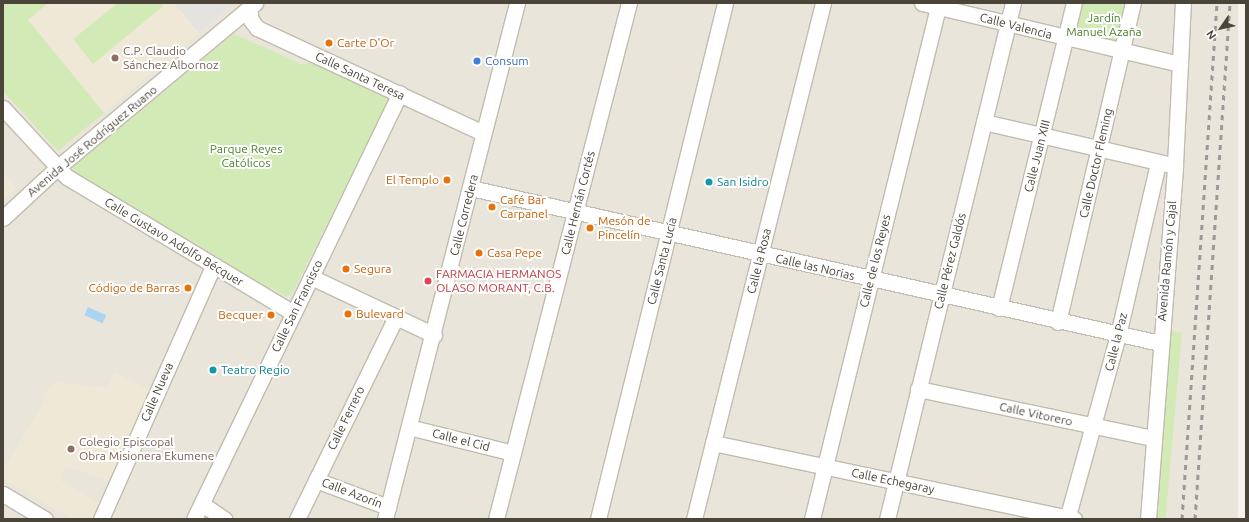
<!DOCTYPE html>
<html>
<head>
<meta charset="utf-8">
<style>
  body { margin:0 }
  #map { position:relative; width:1249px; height:522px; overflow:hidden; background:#f6f3ec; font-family:Ubuntu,sans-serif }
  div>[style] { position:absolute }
  .residential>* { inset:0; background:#eae5da; transform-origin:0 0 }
  .education>* { inset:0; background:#efe8d6 }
  .green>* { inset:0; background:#d2eab5; transform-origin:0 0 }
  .parking>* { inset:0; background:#e5e3e0 }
  .water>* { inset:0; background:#a9d4f2; transform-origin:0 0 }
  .roads { filter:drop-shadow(1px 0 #c2bbae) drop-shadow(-1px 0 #c2bbae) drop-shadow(0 1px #c2bbae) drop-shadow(0 -1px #c2bbae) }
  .minor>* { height:15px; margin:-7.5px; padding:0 7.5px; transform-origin:7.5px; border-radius:7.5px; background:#fff }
  .rail>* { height:3px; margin-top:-1.5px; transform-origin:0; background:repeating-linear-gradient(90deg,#9a9a9a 0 5px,transparent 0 10px) }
  .dots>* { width:11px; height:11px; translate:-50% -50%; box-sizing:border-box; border:2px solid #fff; border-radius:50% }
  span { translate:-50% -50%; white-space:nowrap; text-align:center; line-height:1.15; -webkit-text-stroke:4px #fff; paint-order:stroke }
  .park-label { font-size:12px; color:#4a7f2a }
  .street-label { font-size:12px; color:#4b4439 }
  .food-label { font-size:12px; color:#c56008 }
  .left { translate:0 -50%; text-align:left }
  .right { translate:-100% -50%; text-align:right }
  .education-label { font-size:12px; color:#785e54 }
  .shop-label { font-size:12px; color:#366cbe }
  .culture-label { font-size:12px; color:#0d838f }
  .health-label { font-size:12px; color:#be3a42 }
  .frame { position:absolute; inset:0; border:4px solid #4b4439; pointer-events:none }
  .north { position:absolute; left:1201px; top:8px; width:40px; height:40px; -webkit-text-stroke:3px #fff; paint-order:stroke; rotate:236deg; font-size:11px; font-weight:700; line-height:16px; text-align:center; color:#4b4439 }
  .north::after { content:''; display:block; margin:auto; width:14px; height:18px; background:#4b4439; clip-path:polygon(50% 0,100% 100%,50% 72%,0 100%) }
</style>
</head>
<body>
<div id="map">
  <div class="residential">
    <i style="left:3px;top:3px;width:1235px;height:516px"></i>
  </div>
  <div class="education">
    <i style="clip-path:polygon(14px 3px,174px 3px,199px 33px,104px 113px)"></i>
    <i style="clip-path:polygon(3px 172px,17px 188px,3px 200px)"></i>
    <i style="clip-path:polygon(114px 372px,151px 391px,112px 481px,65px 467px,61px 481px,102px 505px,96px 519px,72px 519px,3px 479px,3px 470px,46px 398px,43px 395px,56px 382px,108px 388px)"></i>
  </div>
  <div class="green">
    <i style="clip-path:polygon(3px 3px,48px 3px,28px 20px,104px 113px,58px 151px,3px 91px)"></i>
    <i style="clip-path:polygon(118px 3px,161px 3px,163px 6px,93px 64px,73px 39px)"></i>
    <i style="clip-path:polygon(1074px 3px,1133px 3px,1123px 52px,1066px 38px)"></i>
    <i style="clip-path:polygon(234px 34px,304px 65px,310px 62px,389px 99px,292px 294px,286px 297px,272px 288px,265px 291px,222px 265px,220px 258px,73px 173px,73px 167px)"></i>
    <i style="left:1170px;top:331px;width:12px;height:188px;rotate:5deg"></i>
  </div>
  <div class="parking">
    <i style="clip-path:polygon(174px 3px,234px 3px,199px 33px)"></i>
  </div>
  <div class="water">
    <i style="left:88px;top:307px;width:20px;height:9px;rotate:24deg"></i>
  </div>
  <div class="roads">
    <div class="minor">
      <i style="left:922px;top:3px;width:265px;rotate:13.3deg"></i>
      <i style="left:249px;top:8px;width:12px;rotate:81deg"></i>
      <i style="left:251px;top:20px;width:10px;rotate:53deg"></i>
      <i style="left:257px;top:28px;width:249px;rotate:24.9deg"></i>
      <i style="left:3px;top:108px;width:94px;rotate:47.2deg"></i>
      <i style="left:67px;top:177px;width:264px;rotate:31deg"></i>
      <i style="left:984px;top:122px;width:189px;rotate:12.9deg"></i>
      <i style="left:471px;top:188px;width:706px;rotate:12.68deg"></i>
      <i style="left:3px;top:218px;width:74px;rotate:-42.8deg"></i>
      <i style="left:57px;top:168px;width:258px;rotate:-39.8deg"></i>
      <i style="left:311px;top:277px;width:136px;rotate:25.2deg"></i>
      <i style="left:999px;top:308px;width:314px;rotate:-76.2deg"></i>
      <i style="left:1058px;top:322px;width:328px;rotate:-76.8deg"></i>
      <i style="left:918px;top:389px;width:240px;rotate:11.8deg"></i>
      <i style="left:409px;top:427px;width:107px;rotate:14deg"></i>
      <i style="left:713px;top:443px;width:369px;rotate:11.9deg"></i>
      <i style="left:316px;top:480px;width:77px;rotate:20.6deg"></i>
      <i style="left:3px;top:494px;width:49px;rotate:30.8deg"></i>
      <i style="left:202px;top:504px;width:27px;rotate:34deg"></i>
      <i style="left:101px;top:519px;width:277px;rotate:-66.1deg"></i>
      <i style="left:194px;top:519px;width:473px;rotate:-64.2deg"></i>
      <i style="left:297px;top:519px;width:225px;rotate:-63.9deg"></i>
      <i style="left:385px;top:519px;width:533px;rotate:-75.65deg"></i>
      <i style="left:496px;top:519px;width:533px;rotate:-75.55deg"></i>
      <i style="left:598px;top:519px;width:531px;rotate:-76.17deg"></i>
      <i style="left:694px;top:519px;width:532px;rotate:-75.96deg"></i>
      <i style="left:812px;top:519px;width:531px;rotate:-76.17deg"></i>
      <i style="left:887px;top:519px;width:531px;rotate:-76.28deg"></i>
      <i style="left:1067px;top:519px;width:191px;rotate:-74.5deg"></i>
      <i style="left:1118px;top:335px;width:177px;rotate:-76.9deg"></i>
      <i style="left:1148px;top:519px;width:355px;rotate:-85.6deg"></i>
      <i style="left:1175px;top:165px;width:162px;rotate:-87.2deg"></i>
    </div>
  </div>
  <div class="rail">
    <i style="left:1182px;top:519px;width:517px;rotate:-86.12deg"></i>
    <i style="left:1195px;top:519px;width:517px;rotate:-86.12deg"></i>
  </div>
  <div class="dots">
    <i style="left:329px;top:43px;background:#e8710a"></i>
    <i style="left:115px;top:58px;background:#8d6e63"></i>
    <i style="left:477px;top:61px;background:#3f7fe0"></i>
    <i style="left:447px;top:180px;background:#e8710a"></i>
    <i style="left:709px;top:182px;background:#0f9aa8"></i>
    <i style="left:492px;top:207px;background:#e8710a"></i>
    <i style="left:590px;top:228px;background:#e8710a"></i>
    <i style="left:479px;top:253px;background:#e8710a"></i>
    <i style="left:346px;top:269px;background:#e8710a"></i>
    <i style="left:428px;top:281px;background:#e0444e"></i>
    <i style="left:188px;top:288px;background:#e8710a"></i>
    <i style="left:348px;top:314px;background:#e8710a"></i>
    <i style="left:271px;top:315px;background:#e8710a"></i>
    <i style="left:213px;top:370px;background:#0f9aa8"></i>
    <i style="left:71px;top:449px;background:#8d6e63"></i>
  </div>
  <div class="park-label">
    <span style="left:1104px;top:25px">Jardín<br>Manuel Azaña</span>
    <span style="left:246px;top:156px">Parque Reyes<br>Católicos</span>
  </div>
  <div class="street-label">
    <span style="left:1016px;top:26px;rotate:14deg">Calle Valencia</span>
    <span style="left:360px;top:76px;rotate:25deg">Calle Santa Teresa</span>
    <span style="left:92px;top:141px;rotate:-40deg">Avenida José Rodríguez Ruano</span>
    <span style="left:1037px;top:156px;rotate:-76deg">Calle Juan XIII</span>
    <span style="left:1096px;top:163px;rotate:-77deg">Calle Doctor Fleming</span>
    <span style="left:578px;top:203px;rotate:-76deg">Calle Hernán Cortés</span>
    <span style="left:464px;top:215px;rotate:-76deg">Calle Corredera</span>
    <span style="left:174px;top:242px;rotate:31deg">Calle Gustavo Adolfo Bécquer</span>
    <span style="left:662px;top:261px;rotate:-76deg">Calle Santa Lucía</span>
    <span style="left:759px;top:261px;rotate:-76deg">Calle la Rosa</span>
    <span style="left:875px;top:261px;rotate:-76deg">Calle de los Reyes</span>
    <span style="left:950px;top:261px;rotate:-76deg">Calle Pérez Galdós</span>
    <span style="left:1167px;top:261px;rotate:-85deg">Avenida Ramón y Cajal</span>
    <span style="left:815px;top:267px;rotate:13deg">Calle las Norias</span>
    <span style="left:297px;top:306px;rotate:-64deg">Calle San Francisco</span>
    <span style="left:1116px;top:342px;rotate:-76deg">Calle la Paz</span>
    <span style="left:157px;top:392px;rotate:-66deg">Calle Nueva</span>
    <span style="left:1036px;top:414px;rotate:12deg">Calle Vitorero</span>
    <span style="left:346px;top:418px;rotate:-64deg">Calle Ferrero</span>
    <span style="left:461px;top:440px;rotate:14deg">Calle el Cid</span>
    <span style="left:893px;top:481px;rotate:12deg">Calle Echegaray</span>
    <span style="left:352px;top:493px;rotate:21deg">Calle Azorín</span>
  </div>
  <div class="food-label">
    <span class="left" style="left:337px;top:43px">Carte D'Or</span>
    <span class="right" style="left:439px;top:180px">El Templo</span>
    <span class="left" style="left:500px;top:207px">Café Bar<br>Carpanel</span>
    <span class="left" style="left:598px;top:228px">Mesón de<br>Pincelín</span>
    <span class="left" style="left:487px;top:253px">Casa Pepe</span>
    <span class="left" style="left:354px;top:269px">Segura</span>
    <span class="right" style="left:180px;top:288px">Código de Barras</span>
    <span class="left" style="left:356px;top:314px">Bulevard</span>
    <span class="right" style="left:263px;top:315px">Becquer</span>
  </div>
  <div class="education-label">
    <span class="left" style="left:123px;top:58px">C.P. Claudio<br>Sánchez Albornoz</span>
    <span class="left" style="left:79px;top:449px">Colegio Episcopal<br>Obra Misionera Ekumene</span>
  </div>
  <div class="shop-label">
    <span class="left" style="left:485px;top:61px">Consum</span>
  </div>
  <div class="culture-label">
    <span class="left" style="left:717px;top:182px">San Isidro</span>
    <span class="left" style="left:221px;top:370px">Teatro Regio</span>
  </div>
  <div class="health-label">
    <span class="left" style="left:436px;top:281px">FARMACIA HERMANOS<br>OLASO MORANT, C.B.</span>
  </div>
  <div class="frame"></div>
  <div class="north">N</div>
</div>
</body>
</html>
